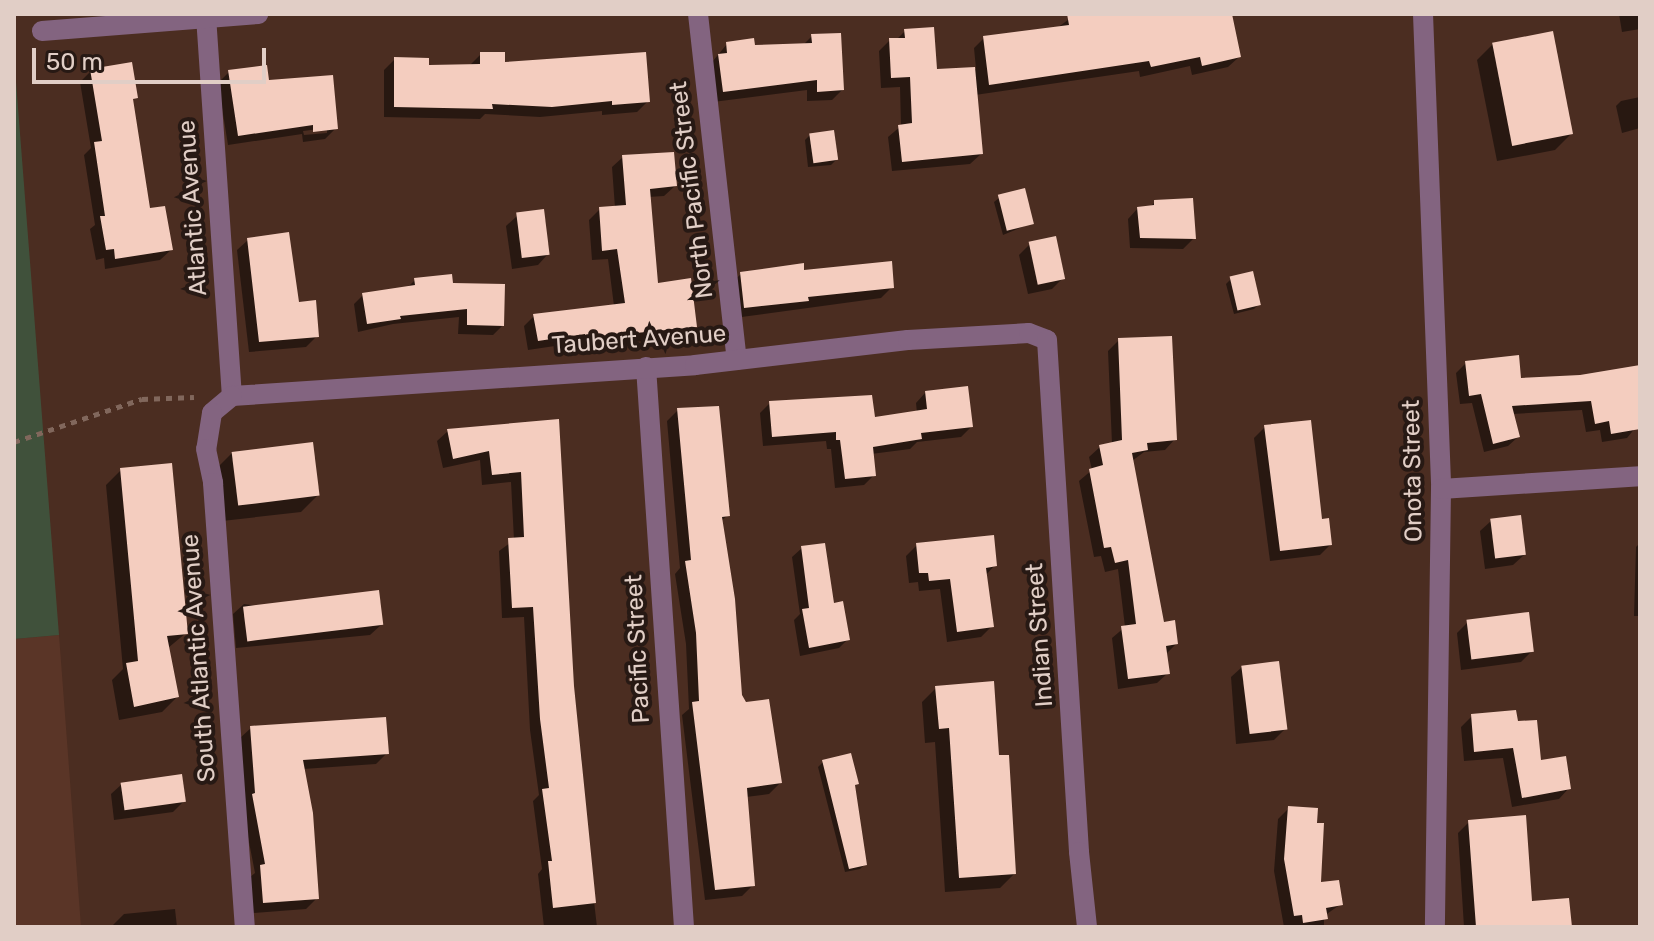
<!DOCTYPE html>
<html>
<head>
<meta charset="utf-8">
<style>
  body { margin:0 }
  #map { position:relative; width:1654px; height:941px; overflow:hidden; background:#4b2d21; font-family:Rubik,sans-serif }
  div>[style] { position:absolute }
  .built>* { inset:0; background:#5a3527 }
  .green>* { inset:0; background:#40513b }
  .shadow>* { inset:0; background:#0007 }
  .building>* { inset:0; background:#f4cdbf; transform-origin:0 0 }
  .path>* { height:5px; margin-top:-2.5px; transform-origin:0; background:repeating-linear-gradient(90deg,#81675c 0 6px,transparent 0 12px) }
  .minor>* { height:20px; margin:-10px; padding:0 10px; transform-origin:10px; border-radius:10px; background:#836480 }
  span { translate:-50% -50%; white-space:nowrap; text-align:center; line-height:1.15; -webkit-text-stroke:8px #271914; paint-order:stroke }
  .street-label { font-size:24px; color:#e1cec6 }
  .frame { position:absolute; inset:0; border:16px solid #e1cec6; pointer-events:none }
  .scale { position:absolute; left:32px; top:48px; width:234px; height:36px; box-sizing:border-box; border:4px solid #e1cec6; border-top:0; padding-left:10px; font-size:24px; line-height:28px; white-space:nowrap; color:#e1cec6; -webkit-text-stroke:6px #271914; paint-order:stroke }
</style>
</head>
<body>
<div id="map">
  <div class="built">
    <i style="clip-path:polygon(59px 635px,81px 927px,14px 927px,14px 639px)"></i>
  </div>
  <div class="green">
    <i style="clip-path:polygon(14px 56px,59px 635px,14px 639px)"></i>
  </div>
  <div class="shadow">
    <i style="clip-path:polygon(1076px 14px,1230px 14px,1239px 57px,1228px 67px,1192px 75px,1190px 66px,1140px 77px,1139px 71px,975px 95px,981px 154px,970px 164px,892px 171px,888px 137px,901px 126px,900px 87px,881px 88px,879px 51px,890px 40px,896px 40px,905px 31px,935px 71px,976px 69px,974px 48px,984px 38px,1057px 28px)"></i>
    <i style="clip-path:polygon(1619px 14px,1640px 14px,1640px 29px,1622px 32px)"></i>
    <i style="clip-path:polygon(812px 36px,842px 90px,832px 100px,807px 101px,807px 90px,713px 102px,708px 67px,727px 44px,753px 47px,803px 45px)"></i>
    <i style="clip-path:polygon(1493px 44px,1571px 134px,1555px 150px,1497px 161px,1477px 60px)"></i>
    <i style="clip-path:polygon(481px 54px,503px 64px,648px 101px,637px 112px,602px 115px,602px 111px,540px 117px,485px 114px,480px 119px,384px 117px,384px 70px,395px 59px,427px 67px,469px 66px)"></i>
    <i style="clip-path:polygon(91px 71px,135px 97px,131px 101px,149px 211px,171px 250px,160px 260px,105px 269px,104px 258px,96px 260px,90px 229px,95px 225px,84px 155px,91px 148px,80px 82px)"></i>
    <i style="clip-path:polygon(evenodd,229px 72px,267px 82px,336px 128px,325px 139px,303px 142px,302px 134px,228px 145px,218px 83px,229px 72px,327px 128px,327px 133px,304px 135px,303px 131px,327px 128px)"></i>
    <i style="clip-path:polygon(1640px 97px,1640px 128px,1622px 133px,1616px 106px,1621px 101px)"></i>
    <i style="clip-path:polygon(810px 135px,836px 160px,831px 165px,808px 167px,805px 140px)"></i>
    <i style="clip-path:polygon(623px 157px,675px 186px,664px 196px,648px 197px,656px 285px,695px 326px,684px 337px,576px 348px,575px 343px,528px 350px,524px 326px,534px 316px,614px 306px,608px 259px,592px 260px,589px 220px,600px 209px,615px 208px,612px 167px)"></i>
    <i style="clip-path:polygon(999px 198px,1032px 223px,1003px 235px,994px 202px)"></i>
    <i style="clip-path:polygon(1155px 202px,1194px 238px,1183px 249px,1130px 248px,1128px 219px,1138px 208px,1149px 208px)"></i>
    <i style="clip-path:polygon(517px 216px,548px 254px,538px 265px,512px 269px,506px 226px)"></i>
    <i style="clip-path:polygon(248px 240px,317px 336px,306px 347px,249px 352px,237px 250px)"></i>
    <i style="clip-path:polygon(1030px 244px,1063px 278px,1052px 289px,1028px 294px,1019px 255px)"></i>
    <i style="clip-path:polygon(803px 272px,892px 287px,881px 298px,734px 318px,730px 284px,741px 274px)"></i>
    <i style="clip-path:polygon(1231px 279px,1259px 304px,1254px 309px,1234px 314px,1226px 284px)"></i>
    <i style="clip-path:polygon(415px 280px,451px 285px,502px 326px,493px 335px,458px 334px,459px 317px,393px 324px,358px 332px,354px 304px,363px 295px,407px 288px)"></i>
    <i style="clip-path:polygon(1119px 340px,1175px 439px,1165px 450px,1144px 452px,1132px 461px,1162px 624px,1176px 644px,1166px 654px,1168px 673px,1157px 683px,1118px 689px,1112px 638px,1125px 627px,1118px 569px,1105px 572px,1101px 556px,1094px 557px,1079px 481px,1092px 470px,1089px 457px,1100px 447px,1112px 444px,1108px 351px)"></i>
    <i style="clip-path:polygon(1466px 363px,1520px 381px,1640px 383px,1640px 422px,1627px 438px,1602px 442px,1600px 430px,1586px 432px,1582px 410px,1512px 414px,1518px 437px,1508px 446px,1484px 452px,1472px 403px,1460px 404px,1456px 373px)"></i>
    <i style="clip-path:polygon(925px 393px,971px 427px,961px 437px,917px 442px,910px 449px,871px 454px,874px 475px,864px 485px,835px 488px,831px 449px,827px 449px,826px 441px,763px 446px,760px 413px,770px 403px,873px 419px,917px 413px,916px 403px)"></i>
    <i style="clip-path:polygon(678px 410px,728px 515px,720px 522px,740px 696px,780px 783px,769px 794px,746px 797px,753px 885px,742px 896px,705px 900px,682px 715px,689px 709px,686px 644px,675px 574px,680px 568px,667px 421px)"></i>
    <i style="clip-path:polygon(557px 422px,572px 686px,582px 760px,578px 763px,597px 927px,544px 927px,538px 874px,542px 869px,533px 801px,539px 795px,530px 730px,524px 617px,502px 618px,499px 551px,514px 540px,511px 482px,482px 485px,480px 460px,443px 468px,437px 441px,448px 431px)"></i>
    <i style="clip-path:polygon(1265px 427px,1330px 545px,1320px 555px,1270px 561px,1254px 438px)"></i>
    <i style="clip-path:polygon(232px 453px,317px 496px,301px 512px,222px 521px,216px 469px)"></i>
    <i style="clip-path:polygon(121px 470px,186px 633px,168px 648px,177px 697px,162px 712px,119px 720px,112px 680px,123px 669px,106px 485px)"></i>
    <i style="clip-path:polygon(1491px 521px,1524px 555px,1513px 565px,1485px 569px,1480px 531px)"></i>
    <i style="clip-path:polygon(1640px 543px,1640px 616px,1634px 616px,1636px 547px)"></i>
    <i style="clip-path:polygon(917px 545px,995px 565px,985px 576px,991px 627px,981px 637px,947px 642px,940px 589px,919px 591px,918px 582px,909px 583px,906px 556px)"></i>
    <i style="clip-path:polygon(802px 548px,848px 639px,839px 648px,800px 656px,794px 620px,800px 614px,792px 557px)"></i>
    <i style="clip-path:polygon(244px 604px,381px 625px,370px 635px,236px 648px,233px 614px)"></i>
    <i style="clip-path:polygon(1468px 622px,1532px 651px,1521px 662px,1461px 670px,1457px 633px)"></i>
    <i style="clip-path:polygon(1242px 667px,1285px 729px,1274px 740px,1236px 744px,1231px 677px)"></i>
    <i style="clip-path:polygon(936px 688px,997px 757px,1014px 874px,1000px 888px,945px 892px,935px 742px,925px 743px,922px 702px)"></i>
    <i style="clip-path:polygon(1472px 716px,1516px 723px,1540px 763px,1569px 788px,1559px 799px,1512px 807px,1503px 758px,1464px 761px,1461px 727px)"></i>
    <i style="clip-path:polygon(251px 728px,387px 753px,376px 764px,303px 769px,317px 898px,306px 909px,253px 913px,250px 877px,255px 873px,242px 806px,240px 738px)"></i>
    <i style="clip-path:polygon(823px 762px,857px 783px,853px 787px,865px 864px,860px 869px,845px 872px,818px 767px)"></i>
    <i style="clip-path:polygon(122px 784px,184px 801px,173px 812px,114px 820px,111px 794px)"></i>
    <i style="clip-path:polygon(1289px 808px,1318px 885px,1341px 904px,1324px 916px,1324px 927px,1284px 927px,1274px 871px,1278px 819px)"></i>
    <i style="clip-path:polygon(1469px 822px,1530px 903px,1570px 927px,1464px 927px,1458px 833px)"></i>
    <i style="clip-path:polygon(175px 909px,177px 927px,111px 927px,124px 914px)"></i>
  </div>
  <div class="building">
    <i style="clip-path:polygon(1067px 14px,1232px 14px,1241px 57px,1202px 66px,1200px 57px,1151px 67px,1149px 61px,989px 85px,983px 36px,1069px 25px)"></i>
    <i style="clip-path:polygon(934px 27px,937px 69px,975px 67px,983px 154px,902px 162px,898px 125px,912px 123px,910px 77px,891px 78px,889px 38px,905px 38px,904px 29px)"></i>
    <i style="left:1553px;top:31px;width:105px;height:62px;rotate:79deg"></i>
    <i style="clip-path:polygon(841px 33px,844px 90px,817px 92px,817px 80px,723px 92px,718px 54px,727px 53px,726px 42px,754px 38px,755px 45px,812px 43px,811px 34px)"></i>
    <i style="clip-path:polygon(480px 52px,505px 52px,505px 62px,646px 52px,650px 102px,612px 105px,612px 101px,552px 107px,492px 104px,493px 109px,394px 107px,394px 57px,429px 58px,429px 65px,480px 64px)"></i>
    <i style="clip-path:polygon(132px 62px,138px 98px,133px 99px,150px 208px,165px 206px,173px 250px,115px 259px,114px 249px,106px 250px,100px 216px,105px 216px,94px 142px,102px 141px,90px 69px)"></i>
    <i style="clip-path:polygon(267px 65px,269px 80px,333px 75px,338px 129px,313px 132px,313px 125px,238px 136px,228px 70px)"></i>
    <i style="left:834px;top:130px;width:30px;height:25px;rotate:82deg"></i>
    <i style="clip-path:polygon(674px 152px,677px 186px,650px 189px,658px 283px,691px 278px,697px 327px,585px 338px,585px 334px,538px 341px,533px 314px,625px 303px,617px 249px,602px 251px,599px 207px,626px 205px,622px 155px)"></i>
    <i style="left:1025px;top:188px;width:37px;height:28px;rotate:76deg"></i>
    <i style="clip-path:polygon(1193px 198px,1196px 239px,1140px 238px,1137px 207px,1154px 205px,1154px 200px)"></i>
    <i style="left:544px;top:209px;width:46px;height:28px;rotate:83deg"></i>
    <i style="clip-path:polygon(289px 232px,299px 302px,316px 300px,319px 337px,259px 342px,247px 238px)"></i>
    <i style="left:1056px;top:236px;width:44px;height:28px;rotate:78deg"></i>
    <i style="clip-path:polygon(892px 261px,894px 288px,808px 297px,809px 301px,744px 308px,740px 272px,804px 263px,804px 270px)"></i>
    <i style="left:1253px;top:271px;width:35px;height:24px;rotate:77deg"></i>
    <i style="clip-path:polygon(452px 274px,453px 283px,505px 284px,504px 326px,467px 325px,467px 309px,400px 316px,401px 319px,367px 324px,362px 293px,415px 285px,414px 278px)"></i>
    <i style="clip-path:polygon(1172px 336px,1177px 440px,1147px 443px,1148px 450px,1132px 453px,1164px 622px,1175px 620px,1178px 644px,1166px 646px,1170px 674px,1128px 679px,1121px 626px,1136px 624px,1128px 560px,1115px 563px,1111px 547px,1104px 548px,1089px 469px,1103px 465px,1099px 445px,1122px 440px,1118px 338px)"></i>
    <i style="clip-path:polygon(1519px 355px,1521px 378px,1580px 375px,1640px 365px,1640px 429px,1611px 434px,1609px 421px,1595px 424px,1591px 401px,1512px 406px,1520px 437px,1493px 444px,1481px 394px,1469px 396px,1465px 361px)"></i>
    <i style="clip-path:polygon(968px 386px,973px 427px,921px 433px,922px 439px,873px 447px,876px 476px,845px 479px,840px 440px,836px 440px,836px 432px,772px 437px,769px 401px,872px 395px,875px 417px,927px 409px,925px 391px)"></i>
    <i style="clip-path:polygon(719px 406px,730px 516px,722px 517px,735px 599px,742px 695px,746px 702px,769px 699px,782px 783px,747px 788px,755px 886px,715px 890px,692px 702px,699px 701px,696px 633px,685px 561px,691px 560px,677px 408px)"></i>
    <i style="clip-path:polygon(559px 419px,574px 686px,596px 903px,553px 908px,548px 861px,552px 861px,542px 789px,549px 788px,540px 719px,533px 607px,512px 608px,508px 538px,524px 537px,521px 472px,492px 475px,489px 451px,453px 459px,447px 429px)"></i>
    <i style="clip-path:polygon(1311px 420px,1322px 519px,1329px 518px,1332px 545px,1280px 551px,1264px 425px)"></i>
    <i style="left:313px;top:442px;width:54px;height:82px;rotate:83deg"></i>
    <i style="clip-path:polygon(172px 463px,188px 634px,167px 636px,179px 697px,134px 707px,126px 663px,138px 661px,120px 468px)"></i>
    <i style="left:1521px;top:515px;width:40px;height:31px;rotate:83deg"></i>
    <i style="clip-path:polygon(994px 535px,997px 566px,986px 568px,994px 627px,957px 632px,950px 579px,929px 581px,928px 573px,919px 573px,916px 543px)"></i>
    <i style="clip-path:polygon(825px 543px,834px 603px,843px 601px,850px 640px,809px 648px,802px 609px,809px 608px,801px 546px)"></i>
    <i style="left:379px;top:590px;width:35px;height:137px;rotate:83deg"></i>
    <i style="left:1529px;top:612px;width:40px;height:63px;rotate:83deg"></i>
    <i style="left:1279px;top:661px;width:69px;height:38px;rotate:83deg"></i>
    <i style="clip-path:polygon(994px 681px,999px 755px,1009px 755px,1016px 874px,959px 878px,949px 728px,939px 729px,935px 686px)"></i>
    <i style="clip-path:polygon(1516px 710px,1518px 721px,1537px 720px,1541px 760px,1566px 756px,1571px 789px,1522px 798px,1513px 748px,1474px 752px,1471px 714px)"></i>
    <i style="clip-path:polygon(386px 717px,389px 754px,303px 760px,313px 813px,319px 899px,263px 903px,260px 865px,265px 864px,252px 794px,255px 793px,250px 726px)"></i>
    <i style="clip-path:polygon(851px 753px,859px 784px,855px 785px,867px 865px,849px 869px,822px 760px)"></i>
    <i style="left:182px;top:774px;width:28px;height:62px;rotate:82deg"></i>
    <i style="clip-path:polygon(1288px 806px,1318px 808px,1317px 823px,1324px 823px,1321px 882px,1339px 880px,1343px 905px,1326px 908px,1328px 919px,1303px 923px,1302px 915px,1294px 916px,1284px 859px)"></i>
    <i style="clip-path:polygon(1526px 815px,1532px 901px,1569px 898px,1572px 927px,1476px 927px,1468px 820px)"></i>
  </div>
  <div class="path">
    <i style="left:14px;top:442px;width:135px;rotate:-18.6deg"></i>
    <i style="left:142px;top:399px;width:52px;rotate:-2.2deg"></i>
  </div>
  <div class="minor">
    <i style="left:698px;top:14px;width:348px;rotate:83.6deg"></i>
    <i style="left:1423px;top:14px;width:475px;rotate:87.8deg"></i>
    <i style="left:1441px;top:489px;width:438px;rotate:90.8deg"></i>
    <i style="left:206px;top:16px;width:381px;rotate:86.1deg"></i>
    <i style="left:42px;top:31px;width:217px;rotate:-4.5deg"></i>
    <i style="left:646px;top:367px;width:561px;rotate:86.12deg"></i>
    <i style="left:232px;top:396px;width:464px;rotate:-3.8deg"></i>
    <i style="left:695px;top:365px;width:214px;rotate:-6.7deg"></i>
    <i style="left:908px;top:340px;width:121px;rotate:-3.3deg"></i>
    <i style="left:1029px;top:333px;width:19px;rotate:21deg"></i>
    <i style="left:1047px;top:340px;width:513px;rotate:86.42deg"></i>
    <i style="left:1079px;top:852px;width:75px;rotate:83.9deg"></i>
    <i style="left:232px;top:396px;width:26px;rotate:140deg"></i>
    <i style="left:212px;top:413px;width:36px;rotate:99deg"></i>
    <i style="left:206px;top:449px;width:35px;rotate:78deg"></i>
    <i style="left:213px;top:483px;width:445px;rotate:85.9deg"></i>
    <i style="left:1441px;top:489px;width:199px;rotate:-3.7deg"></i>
  </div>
  <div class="street-label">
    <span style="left:692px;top:190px;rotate:-97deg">North Pacific Street</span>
    <span style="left:193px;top:208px;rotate:-94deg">Atlantic Avenue</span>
    <span style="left:639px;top:340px;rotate:-4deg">Taubert Avenue</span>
    <span style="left:1413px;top:471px;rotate:-91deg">Onota Street</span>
    <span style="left:1040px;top:635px;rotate:-94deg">Indian Street</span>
    <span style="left:638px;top:649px;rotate:-93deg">Pacific Street</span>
    <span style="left:199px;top:658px;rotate:-94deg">South Atlantic Avenue</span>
  </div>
  <div class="frame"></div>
  <div class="scale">50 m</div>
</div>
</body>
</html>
